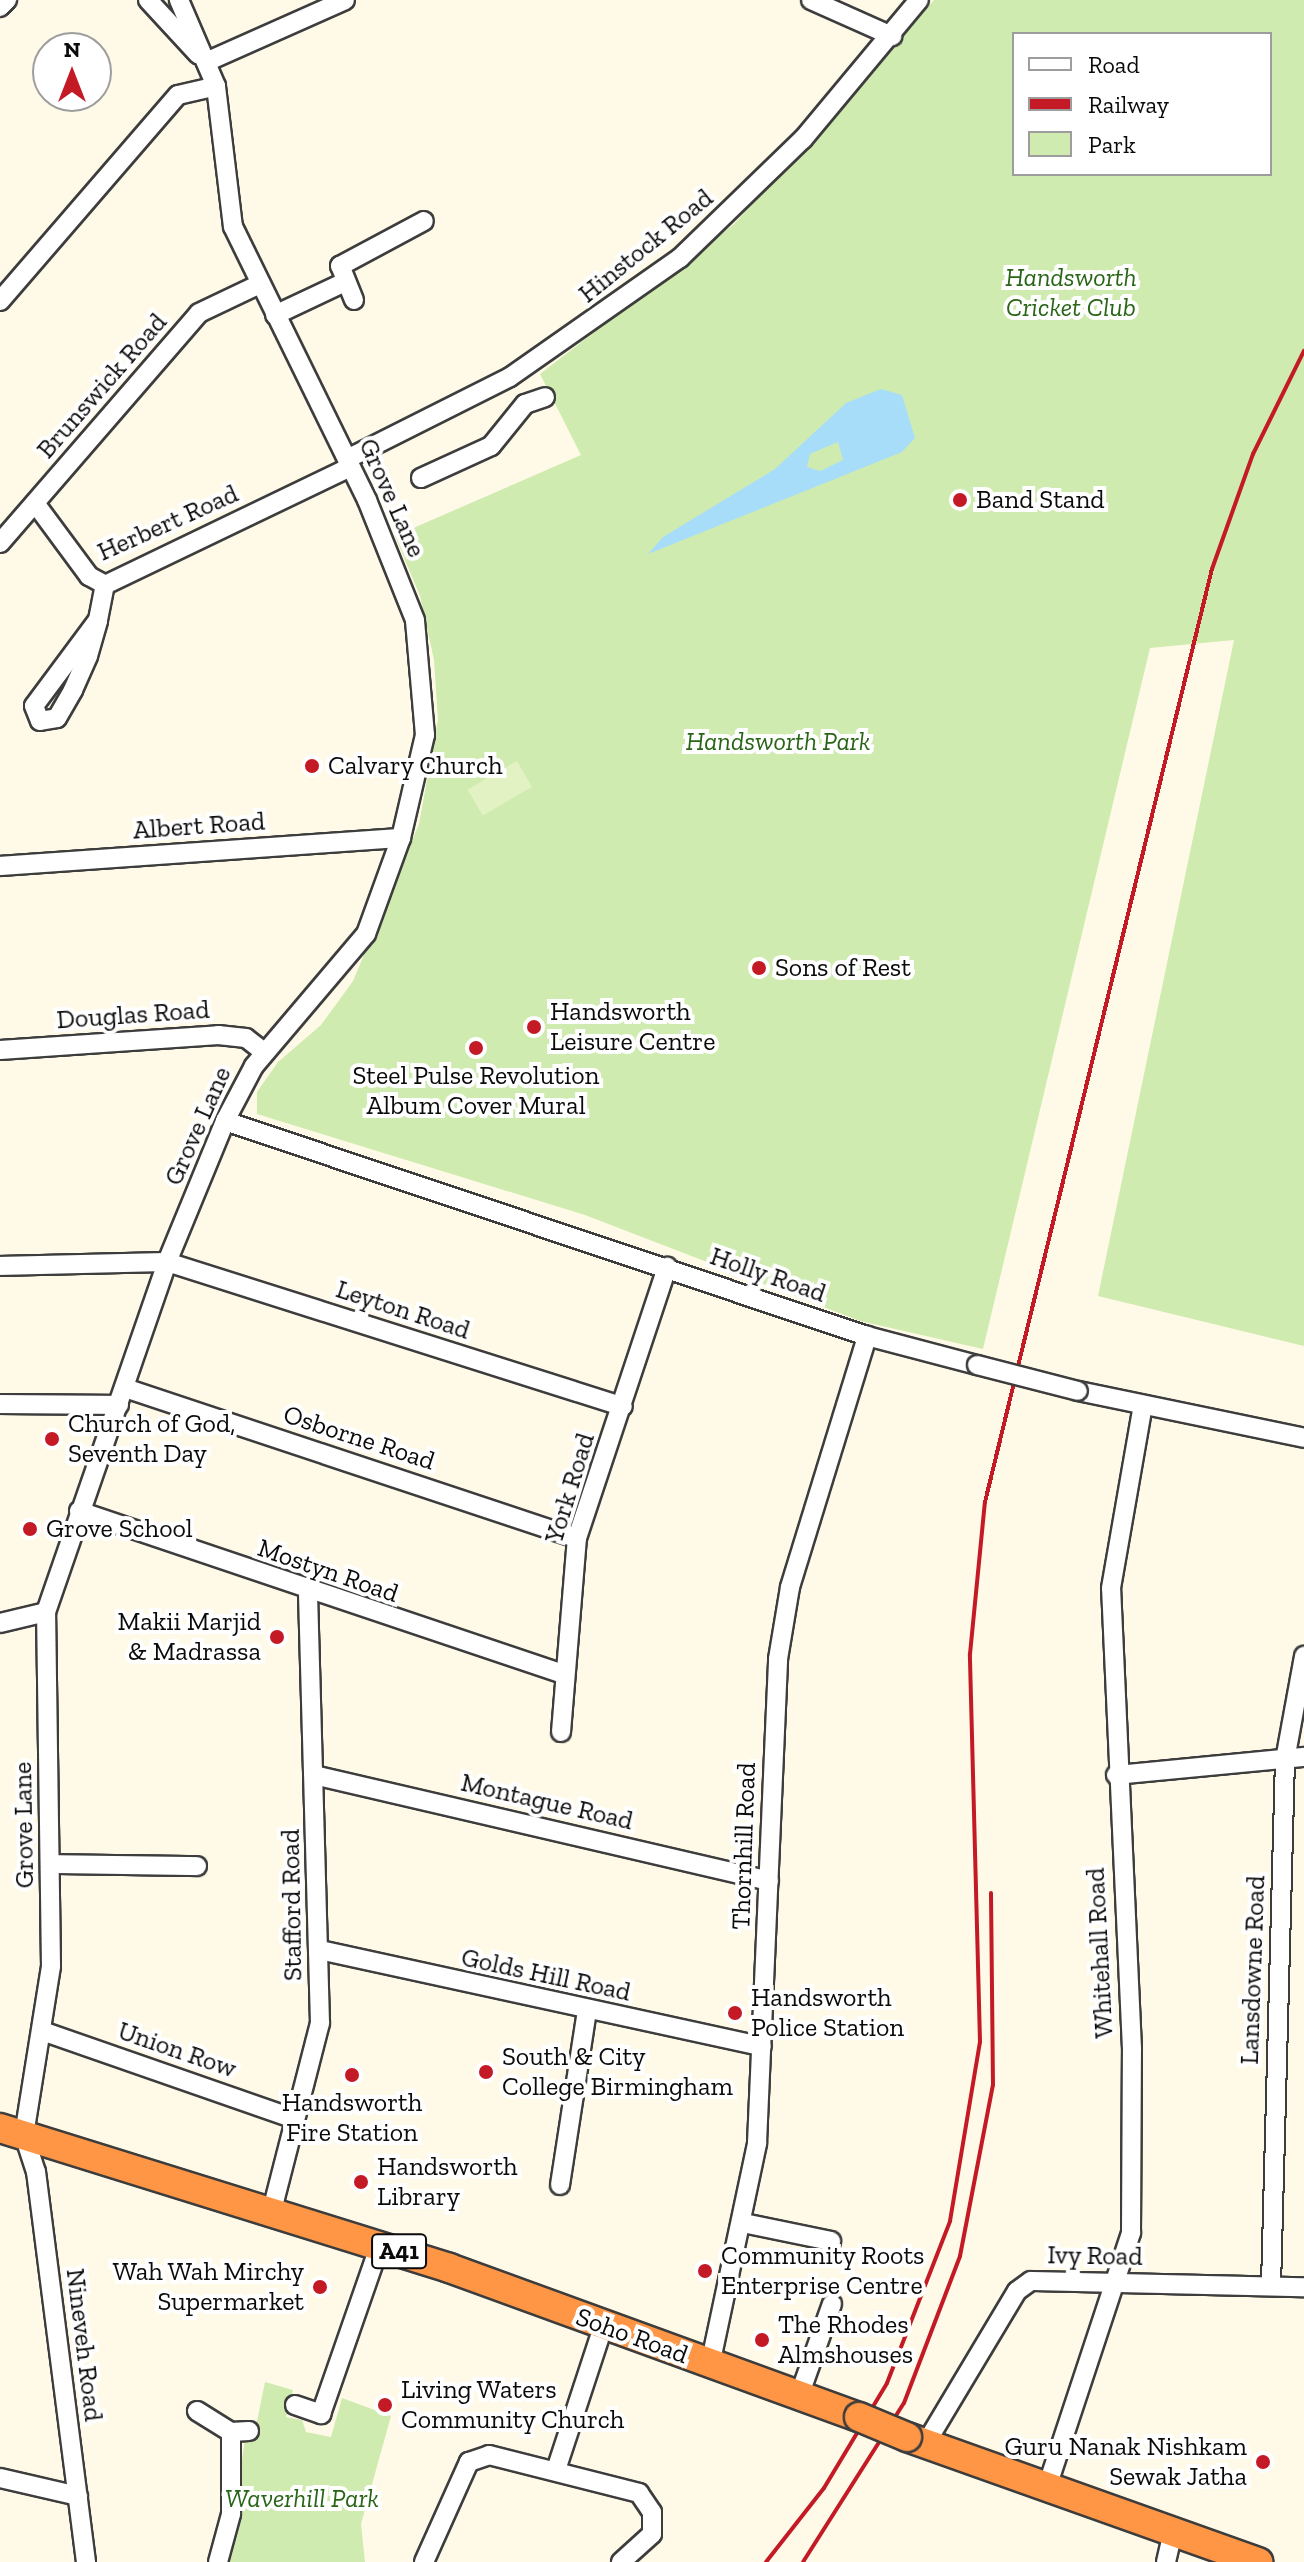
<!DOCTYPE html>
<html>
<head>
<meta charset="utf-8">
<style>
  body { margin:0 }
  #map { position:relative; width:1304px; height:2562px; overflow:hidden; background:#fffae7; font-family:"Zilla Slab",serif }
  div>[style] { position:absolute }
  .green>* { inset:0; background:#d0ebaf }
  .pitch>* { inset:0; background:#e2f2c2; transform-origin:0 0 }
  .water>* { inset:0; background:#a8ddfa }
  .roads { filter:drop-shadow(2px 0 #3d3d3d) drop-shadow(-2px 0 #3d3d3d) drop-shadow(0 2px #3d3d3d) drop-shadow(0 -2px #3d3d3d) }
  .minor>* { height:18px; margin:-9px; padding:0 9px; transform-origin:9px; border-radius:9px; background:#fff }
  .highway>* { height:28px; margin:-14px; padding:0 14px; transform-origin:14px; border-radius:14px; background:#ff9645 }
  .rail>* { height:4px; margin:-2px; padding:0 2px; transform-origin:2px; border-radius:2px; background:#c31a26 }
  .bridges { filter:drop-shadow(2px 0 #3d3d3d) drop-shadow(-2px 0 #3d3d3d) drop-shadow(0 2px #3d3d3d) drop-shadow(0 -2px #3d3d3d) }
  .minor-bridge>* { height:18px; margin:-9px; padding:0 9px; transform-origin:9px; border-radius:9px; background:#fff }
  .highway-bridge>* { height:28px; margin:-14px; padding:0 14px; transform-origin:14px; border-radius:14px; background:#ff9645 }
  .dots>* { width:22px; height:22px; translate:-50% -50%; box-sizing:border-box; border:4px solid #fff; border-radius:50% }
  span { translate:-50% -50%; white-space:nowrap; text-align:center; line-height:1.15; -webkit-text-stroke:8px #fff; paint-order:stroke }
  .shield-label span { padding:2px 6px; background:#fff; border:2px solid; border-radius:6px; -webkit-text-stroke-width:0 }
  .shield-label { font-size:24px; color:#0a0a0a; font-weight:700 }
  .street-label { font-size:26px; color:#0a0a0a }
  .park-label { font-size:26px; color:#296517; font-style:italic }
  .poi-label { font-size:26px; color:#0a0a0a }
  .left { translate:0 -50%; text-align:left }
  .right { translate:-100% -50%; text-align:right }
  .legend { position:absolute; left:1012px; top:32px; width:260px; height:144px; box-sizing:border-box; background:#fff; border:2px solid #9d9d9d; margin:0; padding:10px 14px; list-style:none; font-size:24px; color:#0a0a0a }
  .legend li { display:flex; align-items:center; gap:16px; height:40px }
  .legend b { width:40px; border:2px solid #9d9d9d }
  .north { position:absolute; left:32px; top:32px; width:80px; height:80px; box-sizing:border-box; background:#fff; border:2px solid #9d9d9d; border-radius:50%; rotate:0deg; font-size:22px; font-weight:700; line-height:32px; text-align:center; color:#0a0a0a }
  .north::after { content:''; display:block; margin:auto; width:28px; height:36px; background:#c31a26; clip-path:polygon(50% 0,100% 100%,50% 72%,0 100%) }
</style>
</head>
<body>
<div id="map">
  <div class="green">
    <i style="clip-path:polygon(evenodd,934px 0,1304px 0,1304px 1346px,1098px 1296px,1234px 640px,1150px 648px,983px 1349px,860px 1321px,585px 1215px,257px 1114px,257px 1092px,278px 1062px,321px 1025px,353px 981px,419px 824px,438px 720px,434px 660px,420px 596px,395px 536px,581px 455px,540px 374px,734px 224px,934px 0,1014px 34px,1270px 34px,1270px 174px,1014px 174px,1014px 34px)"></i>
    <i style="clip-path:polygon(265px 2382px,293px 2390px,286px 2417px,302px 2420px,306px 2432px,331px 2437px,342px 2398px,391px 2416px,361px 2524px,365px 2562px,227px 2562px,245px 2439px,254px 2436px)"></i>
  </div>
  <div class="pitch">
    <i style="left:517px;top:761px;width:30px;height:57px;rotate:60deg"></i>
  </div>
  <div class="water">
    <i style="clip-path:polygon(evenodd,881px 389px,902px 395px,915px 438px,902px 452px,648px 554px,663px 537px,775px 469px,846px 403px,881px 389px,838px 442px,843px 460px,820px 471px,807px 467px,810px 454px,838px 442px)"></i>
  </div>
  <div class="roads">
    <div class="minor">
      <i style="left:148px;top:0;width:74px;rotate:47.2deg"></i>
      <i style="left:811px;top:0;width:89px;rotate:24deg"></i>
      <i style="left:0;top:7px;width:10px;rotate:-45deg"></i>
      <i style="left:206px;top:62px;width:152px;rotate:-24deg"></i>
      <i style="left:354px;top:300px;width:37px;rotate:-112deg"></i>
      <i style="left:340px;top:266px;width:95px;rotate:-28.2deg"></i>
      <i style="left:0;top:301px;width:272px;rotate:-49.2deg"></i>
      <i style="left:178px;top:95px;width:39px;rotate:-13deg"></i>
      <i style="left:275px;top:315px;width:77px;rotate:-25.2deg"></i>
      <i style="left:347px;top:459px;width:182px;rotate:-26.7deg"></i>
      <i style="left:510px;top:377px;width:208px;rotate:-35deg"></i>
      <i style="left:680px;top:258px;width:171px;rotate:-44.1deg"></i>
      <i style="left:803px;top:139px;width:181px;rotate:-50.2deg"></i>
      <i style="left:421px;top:478px;width:77px;rotate:-24.6deg"></i>
      <i style="left:491px;top:446px;width:54px;rotate:-51deg"></i>
      <i style="left:525px;top:404px;width:21px;rotate:-19deg"></i>
      <i style="left:35px;top:503px;width:91px;rotate:53.5deg"></i>
      <i style="left:89px;top:576px;width:18px;rotate:29deg"></i>
      <i style="left:0;top:543px;width:304px;rotate:-49.1deg"></i>
      <i style="left:199px;top:313px;width:68px;rotate:-25.4deg"></i>
      <i style="left:105px;top:585px;width:272px;rotate:-25.7deg"></i>
      <i style="left:98px;top:620px;width:107px;rotate:126.7deg"></i>
      <i style="left:34px;top:706px;width:16px;rotate:68deg"></i>
      <i style="left:40px;top:721px;width:17px;rotate:-10deg"></i>
      <i style="left:57px;top:718px;width:32px;rotate:-60deg"></i>
      <i style="left:73px;top:690px;width:37px;rotate:-66deg"></i>
      <i style="left:88px;top:656px;width:37px;rotate:-74deg"></i>
      <i style="left:98px;top:620px;width:36px;rotate:-79deg"></i>
      <i style="left:0;top:866px;width:402px;rotate:-4deg"></i>
      <i style="left:0;top:1050px;width:219px;rotate:-3.9deg"></i>
      <i style="left:218px;top:1035px;width:28px;rotate:6deg"></i>
      <i style="left:246px;top:1038px;width:24px;rotate:38deg"></i>
      <i style="left:225px;top:1121px;width:677px;rotate:18.52deg"></i>
      <i style="left:867px;top:1336px;width:114px;rotate:14.8deg"></i>
      <i style="left:0;top:1266px;width:167px;rotate:-1.4deg"></i>
      <i style="left:167px;top:1262px;width:478px;rotate:17.6deg"></i>
      <i style="left:125px;top:1388px;width:476px;rotate:18.4deg"></i>
      <i style="left:1078px;top:1391px;width:231px;rotate:11.7deg"></i>
      <i style="left:0;top:1404px;width:119px;rotate:0.5deg"></i>
      <i style="left:79px;top:1511px;width:511px;rotate:18.61deg"></i>
      <i style="left:0;top:1623px;width:47px;rotate:-13.4deg"></i>
      <i style="left:561px;top:1732px;width:195px;rotate:-85.3deg"></i>
      <i style="left:577px;top:1538px;width:286px;rotate:-71.6deg"></i>
      <i style="left:314px;top:1775px;width:467px;rotate:13.1deg"></i>
      <i style="left:1116px;top:1775px;width:189px;rotate:-5.5deg"></i>
      <i style="left:50px;top:1864px;width:147px;rotate:0.8deg"></i>
      <i style="left:320px;top:1950px;width:452px;rotate:12.3deg"></i>
      <i style="left:42px;top:2031px;width:267px;rotate:19.2deg"></i>
      <i style="left:560px;top:2185px;width:176px;rotate:-81.2deg"></i>
      <i style="left:272px;top:2210px;width:193px;rotate:-75.6deg"></i>
      <i style="left:320px;top:2023px;width:430px;rotate:-91.6deg"></i>
      <i style="left:743px;top:2223px;width:90px;rotate:11.6deg"></i>
      <i style="left:1271px;top:2286px;width:526px;rotate:-88.48deg"></i>
      <i style="left:1285px;top:1760px;width:106px;rotate:-79.6deg"></i>
      <i style="left:710px;top:2365px;width:227px;rotate:-78deg"></i>
      <i style="left:757px;top:2143px;width:484px;rotate:-87.5deg"></i>
      <i style="left:778px;top:1659px;width:73px;rotate:-80.5deg"></i>
      <i style="left:790px;top:1587px;width:263px;rotate:-72.9deg"></i>
      <i style="left:799px;top:2396px;width:98px;rotate:-70.3deg"></i>
      <i style="left:295px;top:2405px;width:28px;rotate:19deg"></i>
      <i style="left:321px;top:2414px;width:179px;rotate:-70.8deg"></i>
      <i style="left:197px;top:2411px;width:40px;rotate:32deg"></i>
      <i style="left:231px;top:2432px;width:18px;rotate:-3deg"></i>
      <i style="left:926px;top:2443px;width:177px;rotate:-59.1deg"></i>
      <i style="left:1017px;top:2291px;width:17px;rotate:-36deg"></i>
      <i style="left:1031px;top:2281px;width:273px;rotate:1.3deg"></i>
      <i style="left:556px;top:2470px;width:154px;rotate:-71.8deg"></i>
      <i style="left:0;top:2478px;width:80px;rotate:13deg"></i>
      <i style="left:1047px;top:2487px;width:268px;rotate:-71.7deg"></i>
      <i style="left:1131px;top:2233px;width:184px;rotate:-89.7deg"></i>
      <i style="left:1132px;top:2049px;width:461px;rotate:-92.6deg"></i>
      <i style="left:1111px;top:1588px;width:186px;rotate:-80.1deg"></i>
      <i style="left:86px;top:2562px;width:393px;rotate:-97.3deg"></i>
      <i style="left:36px;top:2172px;width:39px;rotate:-108deg"></i>
      <i style="left:24px;top:2135px;width:171px;rotate:-80.9deg"></i>
      <i style="left:51px;top:1966px;width:354px;rotate:-90.8deg"></i>
      <i style="left:46px;top:1612px;width:370px;rotate:-70.9deg"></i>
      <i style="left:167px;top:1262px;width:152px;rotate:-67.6deg"></i>
      <i style="left:225px;top:1121px;width:62px;rotate:-62.2deg"></i>
      <i style="left:254px;top:1066px;width:173px;rotate:-49.7deg"></i>
      <i style="left:366px;top:934px;width:102px;rotate:-70deg"></i>
      <i style="left:401px;top:838px;width:106px;rotate:-76.9deg"></i>
      <i style="left:425px;top:735px;width:115px;rotate:-95deg"></i>
      <i style="left:415px;top:620px;width:129px;rotate:-111.8deg"></i>
      <i style="left:367px;top:500px;width:304px;rotate:-116.1deg"></i>
      <i style="left:233px;top:227px;width:142px;rotate:-96.9deg"></i>
      <i style="left:216px;top:86px;width:94px;rotate:-113.3deg"></i>
      <i style="left:218px;top:2562px;width:50px;rotate:-74.8deg"></i>
      <i style="left:231px;top:2514px;width:82px;rotate:-90deg"></i>
      <i style="left:424px;top:2562px;width:110px;rotate:-65.8deg"></i>
      <i style="left:469px;top:2462px;width:21px;rotate:-19deg"></i>
      <i style="left:489px;top:2455px;width:155px;rotate:14.2deg"></i>
      <i style="left:639px;top:2493px;width:23px;rotate:56deg"></i>
      <i style="left:652px;top:2512px;width:22px;rotate:90deg"></i>
      <i style="left:652px;top:2534px;width:42px;rotate:137.9deg"></i>
      <i style="left:1166px;top:2562px;width:32px;rotate:-77deg"></i>
    </div>
    <div class="highway">
      <i style="left:0;top:2128px;width:470px;rotate:17.3deg"></i>
      <i style="left:449px;top:2268px;width:436px;rotate:20deg"></i>
      <i style="left:907px;top:2437px;width:373px;rotate:19.6deg"></i>
    </div>
  </div>
  <div class="rail">
    <i style="left:766px;top:2562px;width:94px;rotate:-51.9deg"></i>
    <i style="left:824px;top:2488px;width:122px;rotate:-59deg"></i>
    <i style="left:887px;top:2383px;width:174px;rotate:-68.7deg"></i>
    <i style="left:950px;top:2221px;width:181px;rotate:-80.5deg"></i>
    <i style="left:980px;top:2042px;width:388px;rotate:-91.5deg"></i>
    <i style="left:970px;top:1654px;width:153px;rotate:-84.4deg"></i>
    <i style="left:985px;top:1502px;width:960px;rotate:-76.33deg"></i>
    <i style="left:1212px;top:569px;width:122px;rotate:-70.4deg"></i>
    <i style="left:1253px;top:454px;width:115px;rotate:-63.7deg"></i>
    <i style="left:803px;top:2562px;width:188px;rotate:-57.6deg"></i>
    <i style="left:904px;top:2403px;width:157px;rotate:-69.1deg"></i>
    <i style="left:960px;top:2256px;width:174px;rotate:-79.1deg"></i>
    <i style="left:993px;top:2085px;width:192px;rotate:-90.6deg"></i>
  </div>
  <div class="bridges">
    <div class="minor-bridge">
      <i style="left:977px;top:1365px;width:104px;rotate:14.4deg"></i>
    </div>
    <div class="highway-bridge">
      <i style="left:859px;top:2417px;width:52px;rotate:22.6deg"></i>
    </div>
  </div>
  <div class="dots">
    <i style="left:960px;top:500px;background:#c31a26"></i>
    <i style="left:312px;top:766px;background:#c31a26"></i>
    <i style="left:759px;top:968px;background:#c31a26"></i>
    <i style="left:534px;top:1027px;background:#c31a26"></i>
    <i style="left:476px;top:1048px;background:#c31a26"></i>
    <i style="left:52px;top:1439px;background:#c31a26"></i>
    <i style="left:30px;top:1529px;background:#c31a26"></i>
    <i style="left:277px;top:1637px;background:#c31a26"></i>
    <i style="left:735px;top:2013px;background:#c31a26"></i>
    <i style="left:486px;top:2072px;background:#c31a26"></i>
    <i style="left:352px;top:2075px;background:#c31a26"></i>
    <i style="left:361px;top:2182px;background:#c31a26"></i>
    <i style="left:705px;top:2271px;background:#c31a26"></i>
    <i style="left:320px;top:2287px;background:#c31a26"></i>
    <i style="left:762px;top:2340px;background:#c31a26"></i>
    <i style="left:385px;top:2405px;background:#c31a26"></i>
    <i style="left:1263px;top:2462px;background:#c31a26"></i>
  </div>
  <div class="shield-label">
    <span style="left:399px;top:2251px">A41</span>
  </div>
  <div class="street-label">
    <span style="left:646px;top:246px;rotate:-39deg">Hinstock Road</span>
    <span style="left:102px;top:386px;rotate:-49deg">Brunswick Road</span>
    <span style="left:392px;top:498px;rotate:66deg">Grove Lane</span>
    <span style="left:168px;top:523px;rotate:-24deg">Herbert Road</span>
    <span style="left:199px;top:826px;rotate:-4deg">Albert Road</span>
    <span style="left:133px;top:1015px;rotate:-4deg">Douglas Road</span>
    <span style="left:198px;top:1126px;rotate:-66deg">Grove Lane</span>
    <span style="left:768px;top:1275px;rotate:19deg">Holly Road</span>
    <span style="left:403px;top:1310px;rotate:18deg">Leyton Road</span>
    <span style="left:359px;top:1438px;rotate:18deg">Osborne Road</span>
    <span style="left:570px;top:1488px;rotate:-73deg">York Road</span>
    <span style="left:328px;top:1571px;rotate:19deg">Mostyn Road</span>
    <span style="left:547px;top:1802px;rotate:13deg">Montague Road</span>
    <span style="left:24px;top:1825px;rotate:-91deg">Grove Lane</span>
    <span style="left:744px;top:1846px;rotate:-88deg">Thornhill Road</span>
    <span style="left:292px;top:1905px;rotate:-91deg">Stafford Road</span>
    <span style="left:1100px;top:1953px;rotate:-93deg">Whitehall Road</span>
    <span style="left:1253px;top:1970px;rotate:-88deg">Lansdowne Road</span>
    <span style="left:546px;top:1975px;rotate:12deg">Golds Hill Road</span>
    <span style="left:177px;top:2050px;rotate:19deg">Union Row</span>
    <span style="left:1095px;top:2256px;rotate:1deg">Ivy Road</span>
    <span style="left:632px;top:2336px;rotate:20deg">Soho Road</span>
    <span style="left:84px;top:2345px;rotate:83deg">Nineveh Road</span>
  </div>
  <div class="park-label">
    <span style="left:1071px;top:293px">Handsworth<br>Cricket Club</span>
    <span style="left:778px;top:742px">Handsworth Park</span>
    <span style="left:302px;top:2499px">Waverhill Park</span>
  </div>
  <div class="poi-label">
    <span class="left" style="left:976px;top:500px">Band Stand</span>
    <span class="left" style="left:328px;top:766px">Calvary Church</span>
    <span class="left" style="left:775px;top:968px">Sons of Rest</span>
    <span class="left" style="left:550px;top:1027px">Handsworth<br>Leisure Centre</span>
    <span style="left:476px;top:1091px">Steel Pulse Revolution<br>Album Cover Mural</span>
    <span class="left" style="left:68px;top:1439px">Church of God,<br>Seventh Day</span>
    <span class="left" style="left:46px;top:1529px">Grove School</span>
    <span class="right" style="left:261px;top:1637px">Makii Marjid<br>&amp; Madrassa</span>
    <span class="left" style="left:751px;top:2013px">Handsworth<br>Police Station</span>
    <span class="left" style="left:502px;top:2072px">South &amp; City<br>College Birmingham</span>
    <span style="left:352px;top:2118px">Handsworth<br>Fire Station</span>
    <span class="left" style="left:377px;top:2182px">Handsworth<br>Library</span>
    <span class="left" style="left:721px;top:2271px">Community Roots<br>Enterprise Centre</span>
    <span class="right" style="left:304px;top:2287px">Wah Wah Mirchy<br>Supermarket</span>
    <span class="left" style="left:778px;top:2340px">The Rhodes<br>Almshouses</span>
    <span class="left" style="left:401px;top:2405px">Living Waters<br>Community Church</span>
    <span class="right" style="left:1247px;top:2462px">Guru Nanak Nishkam<br>Sewak Jatha</span>
  </div>
  <ul class="legend">
  <li><b style="height:10px;background:#fff"></b>Road</li>
  <li><b style="height:10px;background:#c31a26"></b>Railway</li>
  <li><b style="height:22px;background:#d0ebaf"></b>Park</li>
  </ul>
  <div class="north">N</div>
</div>
</body>
</html>
